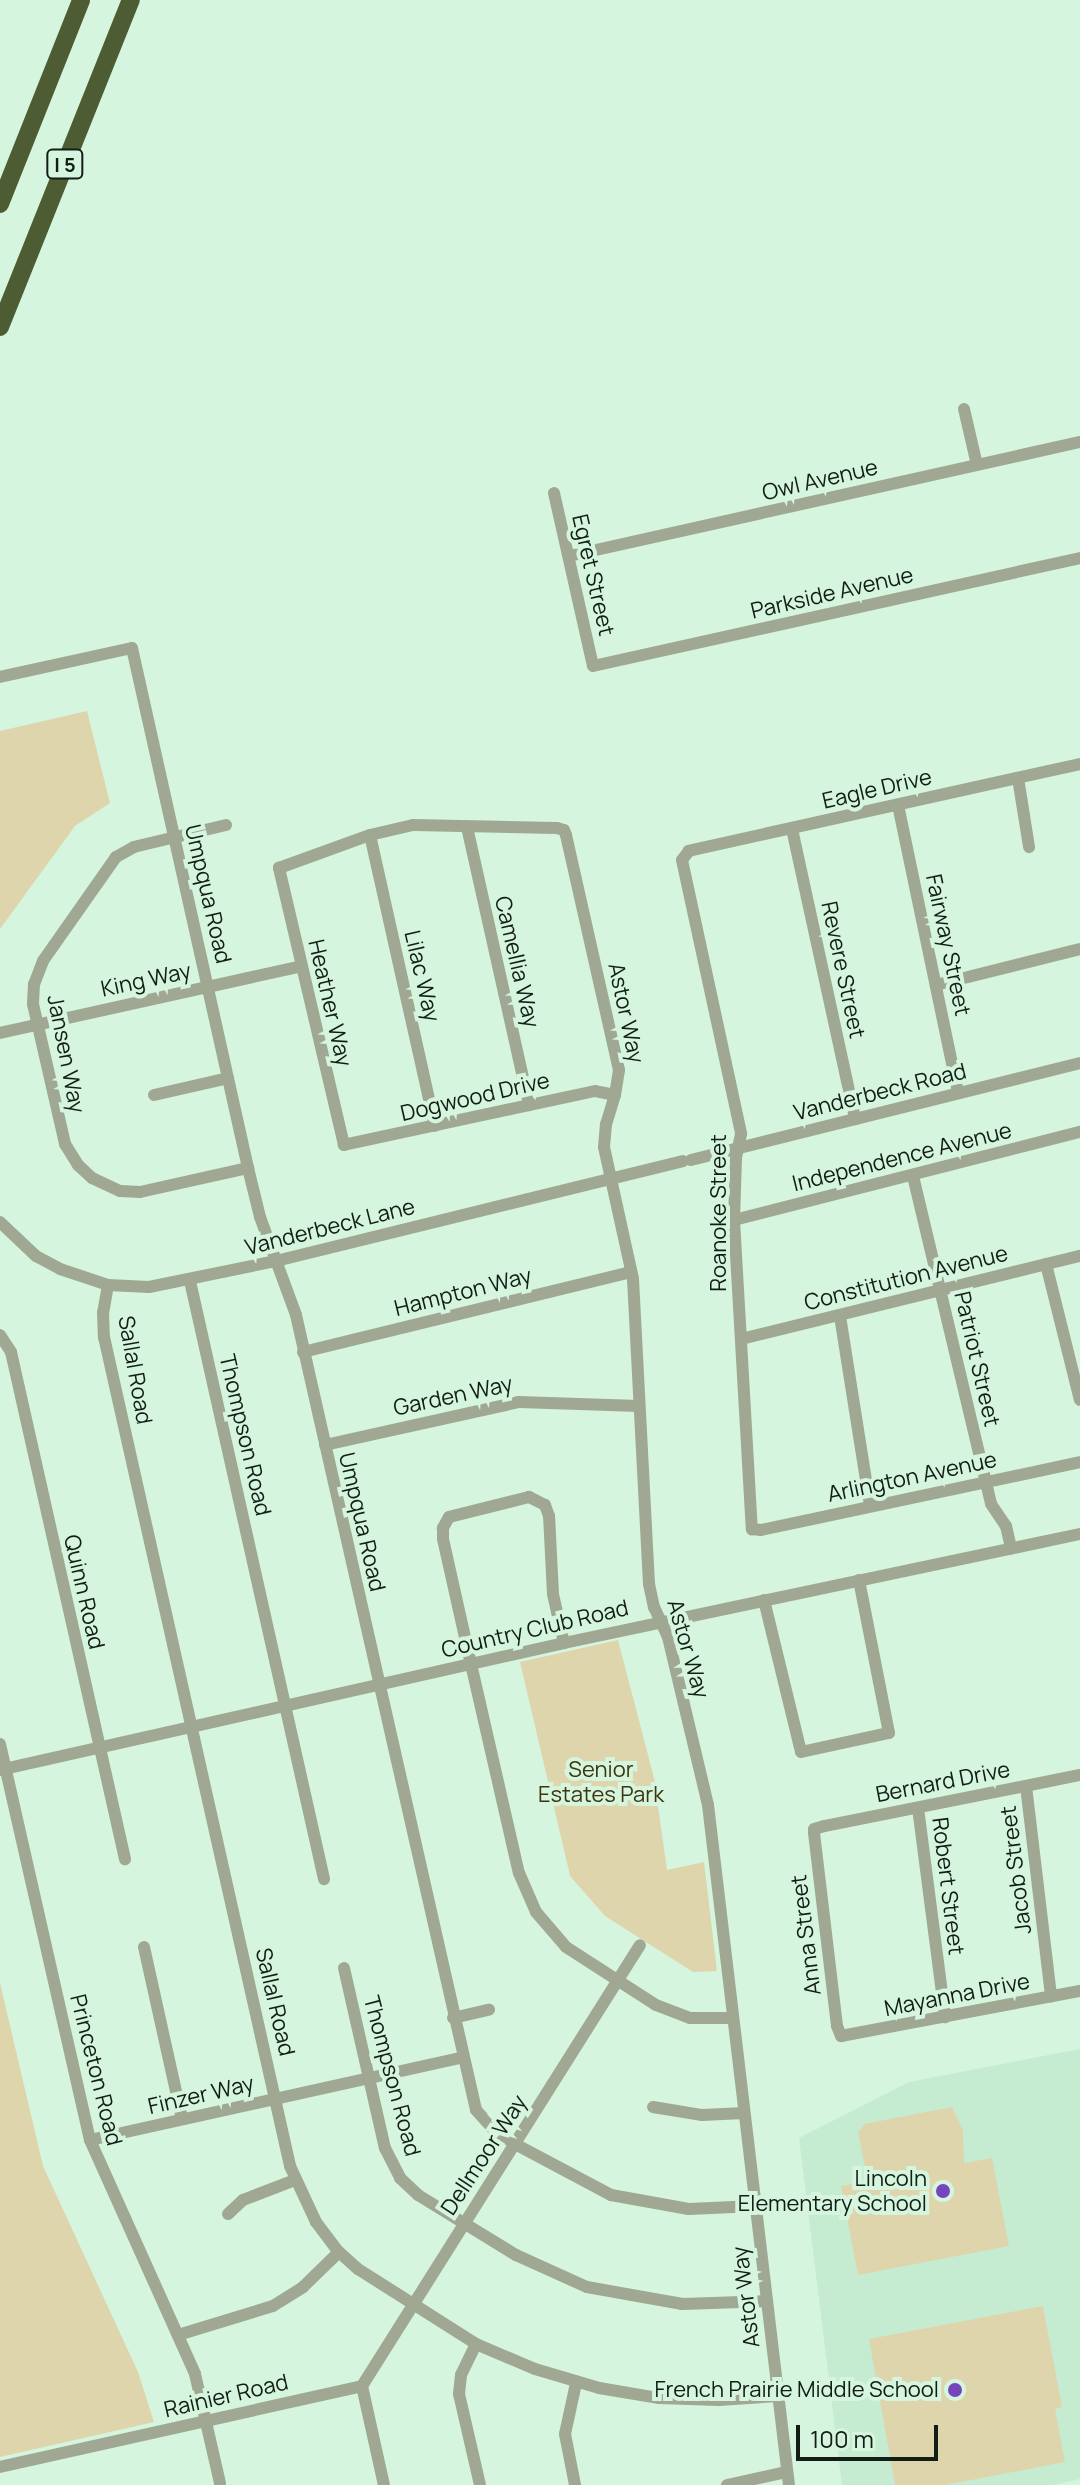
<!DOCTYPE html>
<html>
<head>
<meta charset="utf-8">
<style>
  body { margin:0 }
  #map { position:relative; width:1080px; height:2485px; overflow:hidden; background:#d5f5de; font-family:Manrope,sans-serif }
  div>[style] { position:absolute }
  .built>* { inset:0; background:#c5ecd0 }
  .green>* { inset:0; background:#ded5ad }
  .minor>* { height:12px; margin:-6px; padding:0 6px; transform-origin:6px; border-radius:6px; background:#a0a894 }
  .highway>* { height:18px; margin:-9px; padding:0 9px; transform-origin:9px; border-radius:9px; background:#4d5c33 }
  .dots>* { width:22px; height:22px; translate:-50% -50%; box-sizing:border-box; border:4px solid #d5f5de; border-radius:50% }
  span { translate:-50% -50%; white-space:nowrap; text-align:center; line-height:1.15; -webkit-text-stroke:8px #d5f5de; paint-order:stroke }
  .shield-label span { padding:2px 6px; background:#d5f5de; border:2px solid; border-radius:6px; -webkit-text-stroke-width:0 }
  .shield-label { font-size:20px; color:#111d15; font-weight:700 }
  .street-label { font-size:22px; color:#111d15 }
  .park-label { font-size:22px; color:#3e350e }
  .poi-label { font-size:22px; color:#111d15 }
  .right { translate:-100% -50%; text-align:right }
  .scale { position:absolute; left:796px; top:2425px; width:142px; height:36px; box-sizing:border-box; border:4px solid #111d15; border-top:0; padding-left:10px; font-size:24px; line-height:28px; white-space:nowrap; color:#111d15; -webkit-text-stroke:6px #d5f5de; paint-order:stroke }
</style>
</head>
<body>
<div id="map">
  <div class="built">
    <i style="clip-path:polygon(1080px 2049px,1080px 2479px,1053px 2485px,842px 2485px,799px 2138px,909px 2082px)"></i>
  </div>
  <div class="green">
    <i style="clip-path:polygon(87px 711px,110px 803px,75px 826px,0 929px,0 731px)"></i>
    <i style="clip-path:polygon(618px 1640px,654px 1778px,667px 1870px,704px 1862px,717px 1971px,693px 1972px,605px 1916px,570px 1876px,568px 1867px,520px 1662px)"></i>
    <i style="clip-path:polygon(0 1983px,43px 2166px,138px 2372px,154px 2422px,0 2457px)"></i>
    <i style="clip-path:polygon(952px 2107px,963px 2130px,964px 2163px,992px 2158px,1009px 2246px,858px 2275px,841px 2186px,868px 2181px,858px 2133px,864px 2124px)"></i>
    <i style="clip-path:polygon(1043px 2306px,1062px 2407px,1055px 2409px,1065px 2462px,945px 2485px,895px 2485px,869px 2339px)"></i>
  </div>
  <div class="minor">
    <i style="left:964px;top:409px;width:57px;rotate:76.9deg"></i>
    <i style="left:554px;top:493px;width:177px;rotate:77.3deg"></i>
    <i style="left:593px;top:666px;width:499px;rotate:-12.5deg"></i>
    <i style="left:569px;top:556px;width:524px;rotate:-12.58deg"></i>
    <i style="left:0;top:677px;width:135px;rotate:-12.4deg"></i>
    <i style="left:132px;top:648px;width:533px;rotate:77.42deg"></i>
    <i style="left:248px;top:1168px;width:50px;rotate:76.2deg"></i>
    <i style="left:260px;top:1217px;width:104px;rotate:69.8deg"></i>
    <i style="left:296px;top:1315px;width:815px;rotate:77.24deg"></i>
    <i style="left:476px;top:2110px;width:24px;rotate:48deg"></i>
    <i style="left:492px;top:2128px;width:28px;rotate:35deg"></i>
    <i style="left:515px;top:2144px;width:109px;rotate:28deg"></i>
    <i style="left:611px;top:2195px;width:79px;rotate:10.2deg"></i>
    <i style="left:689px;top:2209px;width:66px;rotate:-2.6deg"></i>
    <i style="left:1080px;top:764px;width:401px;rotate:167.5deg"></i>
    <i style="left:689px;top:851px;width:11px;rotate:128deg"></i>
    <i style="left:682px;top:860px;width:280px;rotate:77.8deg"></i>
    <i style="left:741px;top:1134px;width:24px;rotate:102deg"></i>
    <i style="left:736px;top:1157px;width:63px;rotate:91.8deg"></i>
    <i style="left:734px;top:1220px;width:310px;rotate:86.7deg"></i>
    <i style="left:752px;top:1529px;width:9px;rotate:6deg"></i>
    <i style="left:761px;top:1530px;width:326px;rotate:-12deg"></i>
    <i style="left:1018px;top:778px;width:70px;rotate:80.9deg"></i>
    <i style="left:898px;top:805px;width:294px;rotate:78.2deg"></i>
    <i style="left:226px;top:825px;width:95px;rotate:166.6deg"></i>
    <i style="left:134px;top:847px;width:21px;rotate:151deg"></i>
    <i style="left:116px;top:857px;width:127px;rotate:125.1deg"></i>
    <i style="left:43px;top:961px;width:25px;rotate:111deg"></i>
    <i style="left:34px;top:984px;width:20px;rotate:93deg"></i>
    <i style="left:33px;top:1004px;width:144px;rotate:77.1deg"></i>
    <i style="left:65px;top:1144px;width:25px;rotate:58deg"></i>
    <i style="left:78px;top:1165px;width:19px;rotate:43deg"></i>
    <i style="left:92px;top:1178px;width:31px;rotate:25deg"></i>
    <i style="left:120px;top:1191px;width:20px;rotate:3deg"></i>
    <i style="left:140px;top:1192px;width:111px;rotate:-12.5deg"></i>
    <i style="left:467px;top:827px;width:285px;rotate:77.4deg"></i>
    <i style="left:792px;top:829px;width:297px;rotate:77.7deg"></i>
    <i style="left:370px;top:835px;width:298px;rotate:77.4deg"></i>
    <i style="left:936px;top:985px;width:148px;rotate:-14deg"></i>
    <i style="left:0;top:1033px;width:308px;rotate:-12.5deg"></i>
    <i style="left:154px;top:1095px;width:76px;rotate:-12.9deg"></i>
    <i style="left:615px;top:1095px;width:20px;rotate:-169deg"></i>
    <i style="left:595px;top:1091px;width:257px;rotate:167.9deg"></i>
    <i style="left:344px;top:1145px;width:285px;rotate:-103.2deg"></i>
    <i style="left:279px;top:868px;width:97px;rotate:-19.9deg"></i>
    <i style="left:370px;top:835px;width:44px;rotate:-13.1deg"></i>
    <i style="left:413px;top:825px;width:144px;rotate:1.2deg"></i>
    <i style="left:557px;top:828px;width:7px;rotate:16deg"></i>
    <i style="left:564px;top:830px;width:5px;rotate:68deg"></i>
    <i style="left:566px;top:835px;width:241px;rotate:77.3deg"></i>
    <i style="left:619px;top:1070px;width:25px;rotate:99deg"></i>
    <i style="left:615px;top:1095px;width:30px;rotate:107deg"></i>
    <i style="left:606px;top:1124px;width:23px;rotate:95deg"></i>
    <i style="left:604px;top:1147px;width:135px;rotate:77.6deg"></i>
    <i style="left:633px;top:1279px;width:305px;rotate:87deg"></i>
    <i style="left:649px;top:1584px;width:24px;rotate:78deg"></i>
    <i style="left:654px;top:1607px;width:33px;rotate:65deg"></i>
    <i style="left:668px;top:1637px;width:173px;rotate:76.6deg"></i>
    <i style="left:708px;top:1805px;width:685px;rotate:83.21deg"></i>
    <i style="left:691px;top:1160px;width:401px;rotate:-14deg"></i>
    <i style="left:913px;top:1176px;width:337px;rotate:76.6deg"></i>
    <i style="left:991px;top:1504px;width:27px;rotate:56deg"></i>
    <i style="left:1006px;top:1526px;width:23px;rotate:77deg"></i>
    <i style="left:734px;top:1220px;width:357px;rotate:-14.3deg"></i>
    <i style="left:0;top:1222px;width:50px;rotate:43.4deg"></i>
    <i style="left:36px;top:1256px;width:27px;rotate:28deg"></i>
    <i style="left:60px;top:1269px;width:51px;rotate:18.4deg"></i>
    <i style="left:108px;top:1285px;width:41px;rotate:2.8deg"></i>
    <i style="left:149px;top:1287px;width:130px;rotate:-11.6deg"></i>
    <i style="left:276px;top:1261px;width:419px;rotate:-13.8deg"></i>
    <i style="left:1046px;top:1264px;width:140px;rotate:76deg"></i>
    <i style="left:190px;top:1281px;width:613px;rotate:77.37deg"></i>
    <i style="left:108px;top:1285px;width:27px;rotate:100deg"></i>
    <i style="left:103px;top:1312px;width:25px;rotate:88deg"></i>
    <i style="left:104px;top:1337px;width:850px;rotate:77.35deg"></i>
    <i style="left:290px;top:2166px;width:62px;rotate:65.1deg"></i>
    <i style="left:316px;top:2222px;width:38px;rotate:53deg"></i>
    <i style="left:339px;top:2252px;width:25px;rotate:42deg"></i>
    <i style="left:358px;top:2269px;width:140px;rotate:32.4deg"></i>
    <i style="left:476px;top:2344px;width:64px;rotate:23deg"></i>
    <i style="left:535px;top:2369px;width:67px;rotate:16.5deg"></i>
    <i style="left:599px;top:2388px;width:61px;rotate:9.5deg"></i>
    <i style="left:659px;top:2398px;width:60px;rotate:1.9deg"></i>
    <i style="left:719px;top:2400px;width:58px;rotate:-3.9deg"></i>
    <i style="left:840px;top:1316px;width:192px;rotate:81deg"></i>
    <i style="left:0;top:1335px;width:20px;rotate:57deg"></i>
    <i style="left:11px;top:1352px;width:520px;rotate:77.33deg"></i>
    <i style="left:741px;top:1339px;width:349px;rotate:-13.8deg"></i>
    <i style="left:303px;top:1352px;width:338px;rotate:-13.7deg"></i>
    <i style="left:325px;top:1445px;width:199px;rotate:-12.5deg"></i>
    <i style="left:519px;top:1402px;width:120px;rotate:1.9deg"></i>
    <i style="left:764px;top:1600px;width:156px;rotate:76.3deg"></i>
    <i style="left:801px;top:1752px;width:90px;rotate:-12.2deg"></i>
    <i style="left:889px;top:1733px;width:156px;rotate:-101.1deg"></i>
    <i style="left:564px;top:1643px;width:50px;rotate:-102.7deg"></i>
    <i style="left:553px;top:1594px;width:78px;rotate:-92.9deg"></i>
    <i style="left:549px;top:1516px;width:12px;rotate:-110deg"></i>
    <i style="left:545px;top:1505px;width:18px;rotate:-153deg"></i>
    <i style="left:529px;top:1497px;width:82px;rotate:166deg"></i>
    <i style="left:449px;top:1517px;width:13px;rotate:119deg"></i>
    <i style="left:443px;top:1528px;width:11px;rotate:90deg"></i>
    <i style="left:443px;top:1539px;width:128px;rotate:77.4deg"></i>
    <i style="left:471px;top:1664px;width:214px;rotate:77.1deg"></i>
    <i style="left:519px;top:1873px;width:43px;rotate:66.4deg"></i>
    <i style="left:536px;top:1912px;width:46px;rotate:49.4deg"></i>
    <i style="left:566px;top:1947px;width:107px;rotate:32.8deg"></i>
    <i style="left:656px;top:2005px;width:36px;rotate:21deg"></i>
    <i style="left:690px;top:2018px;width:43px"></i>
    <i style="left:0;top:1744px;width:406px;rotate:77.2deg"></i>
    <i style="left:90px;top:2140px;width:256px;rotate:65.8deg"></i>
    <i style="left:195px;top:2374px;width:112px;rotate:77.1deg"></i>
    <i style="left:0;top:1770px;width:578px;rotate:-12.69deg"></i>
    <i style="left:564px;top:1643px;width:527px;rotate:-11.93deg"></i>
    <i style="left:1080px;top:1775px;width:261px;rotate:168.7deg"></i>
    <i style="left:824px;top:1826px;width:10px;rotate:163deg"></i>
    <i style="left:814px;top:1829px;width:4px;rotate:90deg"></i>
    <i style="left:814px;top:1833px;width:194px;rotate:83.2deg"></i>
    <i style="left:837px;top:2026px;width:11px;rotate:68deg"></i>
    <i style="left:841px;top:2036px;width:243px;rotate:-10.7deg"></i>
    <i style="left:1026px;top:1786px;width:212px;rotate:83.2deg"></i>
    <i style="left:918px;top:1808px;width:211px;rotate:82.6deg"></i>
    <i style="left:144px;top:1947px;width:176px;rotate:77.5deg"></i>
    <i style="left:344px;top:1968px;width:185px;rotate:77.2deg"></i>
    <i style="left:385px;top:2148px;width:34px;rotate:63deg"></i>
    <i style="left:400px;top:2178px;width:25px;rotate:43deg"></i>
    <i style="left:418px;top:2195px;width:115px;rotate:31.5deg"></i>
    <i style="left:516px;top:2255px;width:78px;rotate:24.3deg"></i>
    <i style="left:587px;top:2287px;width:97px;rotate:10.1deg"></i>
    <i style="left:682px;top:2304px;width:85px;rotate:-2deg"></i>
    <i style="left:453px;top:2018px;width:37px;rotate:-13deg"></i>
    <i style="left:653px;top:2107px;width:50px;rotate:9.3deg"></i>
    <i style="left:702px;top:2115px;width:42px;rotate:-2.7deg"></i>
    <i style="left:90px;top:2140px;width:380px;rotate:-12.5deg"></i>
    <i style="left:228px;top:2214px;width:21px;rotate:-43deg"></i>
    <i style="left:243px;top:2200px;width:56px;rotate:-21deg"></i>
    <i style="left:178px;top:2335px;width:99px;rotate:-17deg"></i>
    <i style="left:273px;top:2306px;width:36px;rotate:-32deg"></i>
    <i style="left:303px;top:2287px;width:50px;rotate:-44.2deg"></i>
    <i style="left:476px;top:2344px;width:34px;rotate:116deg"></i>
    <i style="left:461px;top:2375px;width:19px;rotate:96deg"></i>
    <i style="left:459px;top:2394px;width:93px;rotate:77deg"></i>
    <i style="left:362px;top:2386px;width:521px;rotate:-57.77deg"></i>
    <i style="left:362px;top:2386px;width:101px;rotate:77.5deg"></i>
    <i style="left:0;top:2467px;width:371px;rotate:-12.6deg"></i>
    <i style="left:575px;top:2485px;width:52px;rotate:-101.1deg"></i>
    <i style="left:565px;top:2434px;width:52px;rotate:-77.8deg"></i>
    <i style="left:727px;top:2485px;width:60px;rotate:-12.4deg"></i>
  </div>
  <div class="highway">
    <i style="left:0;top:204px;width:219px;rotate:-68.3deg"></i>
    <i style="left:0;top:327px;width:352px;rotate:-68.2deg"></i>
  </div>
  <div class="dots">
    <i style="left:943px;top:2191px;background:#7644bb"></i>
    <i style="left:955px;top:2390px;background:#7644bb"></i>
  </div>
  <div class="shield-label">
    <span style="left:65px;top:164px">I 5</span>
  </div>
  <div class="street-label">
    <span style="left:820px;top:480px;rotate:-13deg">Owl Avenue</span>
    <span style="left:593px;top:575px;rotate:77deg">Egret Street</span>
    <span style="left:832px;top:593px;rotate:-13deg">Parkside Avenue</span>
    <span style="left:877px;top:789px;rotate:-13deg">Eagle Drive</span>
    <span style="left:208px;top:894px;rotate:77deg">Umpqua Road</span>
    <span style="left:948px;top:945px;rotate:78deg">Fairway Street</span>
    <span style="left:517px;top:962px;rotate:77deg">Camellia Way</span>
    <span style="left:843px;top:970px;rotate:78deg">Revere Street</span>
    <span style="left:422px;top:976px;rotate:77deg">Lilac Way</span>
    <span style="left:146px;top:980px;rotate:-12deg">King Way</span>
    <span style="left:330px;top:1003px;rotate:77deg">Heather Way</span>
    <span style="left:626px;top:1013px;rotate:78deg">Astor Way</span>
    <span style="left:66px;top:1054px;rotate:79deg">Jansen Way</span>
    <span style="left:880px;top:1092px;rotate:-14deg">Vanderbeck Road</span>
    <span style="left:475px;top:1097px;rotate:-13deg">Dogwood Drive</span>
    <span style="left:902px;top:1157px;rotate:-14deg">Independence Avenue</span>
    <span style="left:719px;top:1213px;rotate:-90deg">Roanoke Street</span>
    <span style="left:330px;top:1227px;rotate:-14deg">Vanderbeck Lane</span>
    <span style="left:906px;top:1278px;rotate:-14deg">Constitution Avenue</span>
    <span style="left:463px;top:1292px;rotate:-14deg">Hampton Way</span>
    <span style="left:977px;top:1359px;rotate:77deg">Patriot Street</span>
    <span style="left:135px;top:1370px;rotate:80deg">Sallal Road</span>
    <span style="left:453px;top:1396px;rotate:-12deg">Garden Way</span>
    <span style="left:245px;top:1435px;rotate:77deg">Thompson Road</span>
    <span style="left:912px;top:1477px;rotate:-12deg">Arlington Avenue</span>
    <span style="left:362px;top:1522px;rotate:77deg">Umpqua Road</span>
    <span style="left:84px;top:1592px;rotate:77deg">Quinn Road</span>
    <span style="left:535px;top:1629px;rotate:-13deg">Country Club Road</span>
    <span style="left:688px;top:1649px;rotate:74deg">Astor Way</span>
    <span style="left:943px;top:1782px;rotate:-11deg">Bernard Drive</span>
    <span style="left:1016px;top:1870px;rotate:-97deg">Jacob Street</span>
    <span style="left:948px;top:1886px;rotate:83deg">Robert Street</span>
    <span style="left:806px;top:1935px;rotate:-97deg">Anna Street</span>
    <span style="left:957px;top:1995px;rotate:-11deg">Mayanna Drive</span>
    <span style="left:275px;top:2002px;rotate:77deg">Sallal Road</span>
    <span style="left:96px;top:2070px;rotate:76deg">Princeton Road</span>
    <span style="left:392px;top:2076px;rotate:75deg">Thompson Road</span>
    <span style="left:201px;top:2095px;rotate:-13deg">Finzer Way</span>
    <span style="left:484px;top:2155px;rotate:-57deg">Dellmoor Way</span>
    <span style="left:746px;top:2297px;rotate:-97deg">Astor Way</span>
    <span style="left:226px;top:2396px;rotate:-13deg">Rainier Road</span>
  </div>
  <div class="park-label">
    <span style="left:601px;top:1782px">Senior<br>Estates Park</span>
  </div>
  <div class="poi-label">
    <span class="right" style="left:927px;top:2191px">Lincoln<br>Elementary School</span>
    <span class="right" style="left:939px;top:2390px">French Prairie Middle School</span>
  </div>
  <div class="scale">100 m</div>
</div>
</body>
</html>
